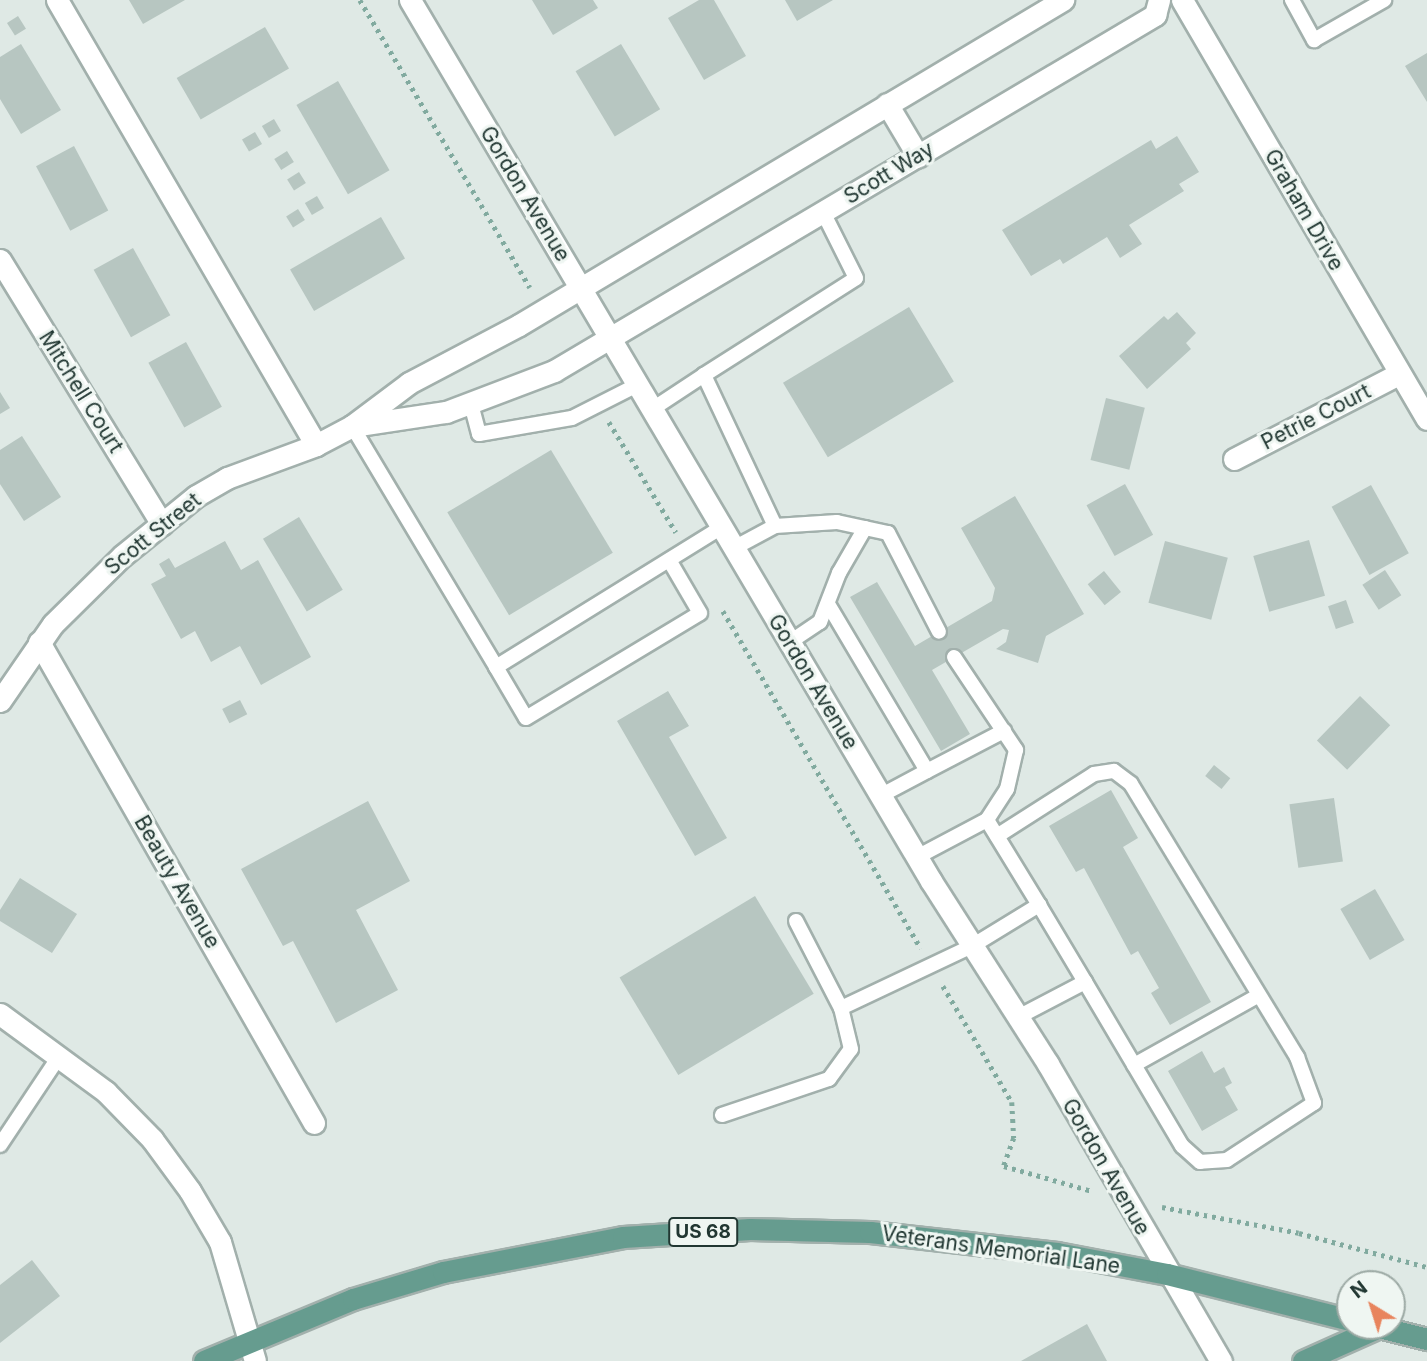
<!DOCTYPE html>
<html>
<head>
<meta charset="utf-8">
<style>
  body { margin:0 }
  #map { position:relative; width:1427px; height:1361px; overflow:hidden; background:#dfe9e5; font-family:Inter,sans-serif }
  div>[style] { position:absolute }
  .building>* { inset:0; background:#b7c6c1; transform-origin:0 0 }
  .path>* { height:4.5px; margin-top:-2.25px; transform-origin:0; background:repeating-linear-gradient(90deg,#81aa9f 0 3.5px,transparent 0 8.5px) }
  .roads { filter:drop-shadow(2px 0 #a2b0ac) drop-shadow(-2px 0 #a2b0ac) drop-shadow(0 2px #a2b0ac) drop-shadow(0 -2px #a2b0ac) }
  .lane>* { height:14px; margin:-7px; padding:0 7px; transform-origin:7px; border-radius:7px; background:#fff }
  .street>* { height:21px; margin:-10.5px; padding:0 10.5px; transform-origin:10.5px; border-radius:10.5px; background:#fff }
  .secondary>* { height:21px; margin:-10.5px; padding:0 10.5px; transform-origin:10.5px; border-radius:10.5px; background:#fff }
  .primary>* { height:21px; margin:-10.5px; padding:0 10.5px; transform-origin:10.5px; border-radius:10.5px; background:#669c8f }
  span { translate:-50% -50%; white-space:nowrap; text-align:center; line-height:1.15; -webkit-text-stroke:6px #eff6f2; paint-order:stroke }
  .shield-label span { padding:2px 5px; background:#eff6f2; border:2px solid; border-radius:5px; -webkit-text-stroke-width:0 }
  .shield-label { font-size:19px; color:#213732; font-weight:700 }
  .street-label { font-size:21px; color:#213732 }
  .north { position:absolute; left:1336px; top:1270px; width:70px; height:70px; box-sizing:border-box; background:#eff6f2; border:2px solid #9daaa5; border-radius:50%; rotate:322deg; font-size:19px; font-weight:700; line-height:28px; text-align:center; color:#213732 }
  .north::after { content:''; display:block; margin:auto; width:24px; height:32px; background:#e8845d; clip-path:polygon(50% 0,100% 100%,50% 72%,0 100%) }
</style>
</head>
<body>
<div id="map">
  <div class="building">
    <i style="clip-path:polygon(129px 0,185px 0,143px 24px)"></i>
    <i style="clip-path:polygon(532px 0,593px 0,598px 8px,553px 35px)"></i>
    <i style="clip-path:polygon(699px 0,714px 0,746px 56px,704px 80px,668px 18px)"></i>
    <i style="clip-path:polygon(785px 0,833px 0,797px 21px)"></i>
    <i style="left:18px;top:16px;width:15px;height:13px;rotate:58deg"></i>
    <i style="left:265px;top:27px;width:48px;height:102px;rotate:60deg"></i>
    <i style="clip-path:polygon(21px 44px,61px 110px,21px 134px,0 99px,0 57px)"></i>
    <i style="left:621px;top:44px;width:76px;height:53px;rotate:59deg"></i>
    <i style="clip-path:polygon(1427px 53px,1427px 102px,1405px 66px)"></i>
    <i style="left:338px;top:81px;width:103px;height:48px;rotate:60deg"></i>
    <i style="left:274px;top:119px;width:14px;height:14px;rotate:60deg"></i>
    <i style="left:255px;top:132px;width:14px;height:15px;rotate:60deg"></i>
    <i style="clip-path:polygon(1177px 136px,1199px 172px,1179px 184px,1184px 191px,1129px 225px,1142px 244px,1120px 258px,1107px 237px,1063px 264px,1060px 259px,1031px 276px,1002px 230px,1151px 140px,1156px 149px)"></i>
    <i style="left:74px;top:146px;width:73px;height:43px;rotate:62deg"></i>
    <i style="left:287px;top:151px;width:13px;height:15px;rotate:58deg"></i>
    <i style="left:299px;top:172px;width:13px;height:14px;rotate:58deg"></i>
    <i style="left:317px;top:196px;width:14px;height:14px;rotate:60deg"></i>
    <i style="left:298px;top:209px;width:13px;height:14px;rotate:58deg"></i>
    <i style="left:381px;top:217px;width:48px;height:105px;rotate:60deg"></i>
    <i style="left:133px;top:248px;width:77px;height:45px;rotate:61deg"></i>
    <i style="left:909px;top:307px;width:87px;height:147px;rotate:59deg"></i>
    <i style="clip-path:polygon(1177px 312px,1196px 333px,1186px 343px,1191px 349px,1147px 389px,1119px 356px,1164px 316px,1168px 320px)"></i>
    <i style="left:186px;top:342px;width:74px;height:43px;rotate:61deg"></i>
    <i style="clip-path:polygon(0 392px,10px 408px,0 414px)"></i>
    <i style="left:1106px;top:398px;width:40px;height:64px;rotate:14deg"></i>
    <i style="clip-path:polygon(22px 436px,61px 497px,24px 521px,0 484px,0 450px)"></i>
    <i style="left:551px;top:450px;width:120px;height:121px;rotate:59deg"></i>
    <i style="left:1125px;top:484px;width:58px;height:44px;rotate:61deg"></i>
    <i style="left:1371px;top:485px;width:78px;height:45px;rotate:61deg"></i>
    <i style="clip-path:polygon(1015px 496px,1084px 614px,1046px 636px,1038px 663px,996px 649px,1006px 642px,1009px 630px,1003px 629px,932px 670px,970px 734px,941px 751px,850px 597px,877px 582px,915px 646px,992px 601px,995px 588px,961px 528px)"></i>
    <i style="left:299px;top:517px;width:85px;height:42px;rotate:59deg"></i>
    <i style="left:1309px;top:540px;width:58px;height:58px;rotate:74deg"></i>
    <i style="clip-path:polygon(225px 541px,241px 570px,258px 560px,311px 657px,261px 685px,240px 646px,211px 662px,195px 631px,181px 639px,151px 584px,166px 576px,159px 564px,169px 558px,175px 568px)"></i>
    <i style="left:1165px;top:541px;width:65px;height:64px;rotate:15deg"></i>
    <i style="left:1385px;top:570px;width:30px;height:27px;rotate:57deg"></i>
    <i style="left:1104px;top:571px;width:27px;height:21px;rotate:51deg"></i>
    <i style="left:1346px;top:600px;width:24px;height:19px;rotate:71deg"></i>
    <i style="clip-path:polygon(668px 691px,689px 726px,669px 737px,727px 838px,695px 856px,617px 721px)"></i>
    <i style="left:1360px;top:696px;width:42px;height:62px;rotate:44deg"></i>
    <i style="left:240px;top:700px;width:16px;height:20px;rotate:63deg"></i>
    <i style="left:1214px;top:765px;width:21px;height:14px;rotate:39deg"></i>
    <i style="clip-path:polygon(1111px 790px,1138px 838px,1123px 847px,1211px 1002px,1170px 1025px,1151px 993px,1159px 988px,1138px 951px,1131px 955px,1084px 868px,1076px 872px,1049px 826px)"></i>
    <i style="left:1334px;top:798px;width:64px;height:45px;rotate:82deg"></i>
    <i style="clip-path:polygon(368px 801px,410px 881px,356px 910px,398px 990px,336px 1023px,293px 941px,283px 946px,241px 869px)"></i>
    <i style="clip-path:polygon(20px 878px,77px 914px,52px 953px,0 921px,0 910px)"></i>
    <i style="left:1375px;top:889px;width:59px;height:40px;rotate:60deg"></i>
    <i style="left:755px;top:896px;width:114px;height:158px;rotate:59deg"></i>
    <i style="clip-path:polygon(1202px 1051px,1214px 1073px,1224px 1067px,1232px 1083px,1225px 1087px,1238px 1110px,1202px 1131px,1168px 1071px)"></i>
    <i style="clip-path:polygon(32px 1260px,60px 1296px,0 1343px,0 1285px)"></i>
    <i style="clip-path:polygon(1087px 1324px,1107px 1361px,1021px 1361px)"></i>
  </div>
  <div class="path">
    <i style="left:360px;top:0;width:334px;rotate:59.4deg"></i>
    <i style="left:609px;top:422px;width:129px;rotate:58.7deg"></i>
    <i style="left:723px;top:611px;width:391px;rotate:59.6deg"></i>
    <i style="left:943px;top:986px;width:135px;rotate:59.3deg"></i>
    <i style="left:1012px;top:1102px;width:36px;rotate:87deg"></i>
    <i style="left:1014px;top:1138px;width:30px;rotate:110deg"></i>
    <i style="left:1004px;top:1166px;width:91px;rotate:15.9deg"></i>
    <i style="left:1162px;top:1207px;width:139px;rotate:10.7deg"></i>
    <i style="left:1299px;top:1233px;width:132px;rotate:14.9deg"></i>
  </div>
  <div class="roads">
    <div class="lane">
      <i style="left:1292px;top:0;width:46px;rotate:61.2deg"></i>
      <i style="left:1314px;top:40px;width:81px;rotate:-29.7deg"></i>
      <i style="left:471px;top:404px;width:31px;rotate:75deg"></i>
      <i style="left:479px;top:434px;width:94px;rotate:-9.8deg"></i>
      <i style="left:572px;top:418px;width:73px;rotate:-26.9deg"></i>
      <i style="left:651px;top:410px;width:64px;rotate:-33.4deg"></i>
      <i style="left:352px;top:426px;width:281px;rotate:59.1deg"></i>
      <i style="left:496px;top:667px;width:266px;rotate:-31.8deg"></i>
      <i style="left:775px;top:526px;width:167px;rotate:-115.2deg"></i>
      <i style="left:704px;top:375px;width:180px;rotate:-32.5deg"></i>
      <i style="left:856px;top:278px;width:74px;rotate:-116.6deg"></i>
      <i style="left:734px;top:548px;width:47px;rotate:-28.2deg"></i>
      <i style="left:775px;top:526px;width:62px;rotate:-3.7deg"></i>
      <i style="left:837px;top:522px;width:52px;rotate:12.2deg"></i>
      <i style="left:888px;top:533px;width:111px;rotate:62.7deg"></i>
      <i style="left:828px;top:604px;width:194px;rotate:59.3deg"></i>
      <i style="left:927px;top:771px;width:53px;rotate:152deg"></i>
      <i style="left:790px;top:642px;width:36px;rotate:-34deg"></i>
      <i style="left:820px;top:622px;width:53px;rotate:-68.8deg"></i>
      <i style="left:839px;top:573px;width:52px;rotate:-60deg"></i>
      <i style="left:954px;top:657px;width:112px;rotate:56.3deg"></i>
      <i style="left:1016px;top:750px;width:40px;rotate:103deg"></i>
      <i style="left:1007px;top:789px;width:37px;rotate:123deg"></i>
      <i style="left:496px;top:667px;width:59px;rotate:59.5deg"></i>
      <i style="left:526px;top:718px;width:203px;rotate:-31.1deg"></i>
      <i style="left:700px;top:613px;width:61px;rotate:-120.3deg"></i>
      <i style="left:927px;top:771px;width:87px;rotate:-27.5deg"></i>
      <i style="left:997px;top:836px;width:115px;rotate:-32.6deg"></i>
      <i style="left:1094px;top:774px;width:20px;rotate:-9deg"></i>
      <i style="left:1114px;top:771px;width:21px;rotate:37deg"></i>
      <i style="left:1131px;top:784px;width:320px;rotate:58.7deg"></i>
      <i style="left:1297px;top:1057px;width:49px;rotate:69.7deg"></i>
      <i style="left:1314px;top:1103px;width:104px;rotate:146.8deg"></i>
      <i style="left:1227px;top:1160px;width:27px;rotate:176deg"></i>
      <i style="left:1200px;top:1162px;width:24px;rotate:-138deg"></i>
      <i style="left:1182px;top:1146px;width:191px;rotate:-120.6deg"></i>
      <i style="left:917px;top:857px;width:79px;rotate:-27.9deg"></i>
      <i style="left:987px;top:820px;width:100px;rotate:58.5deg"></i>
      <i style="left:796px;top:921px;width:98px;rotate:62.7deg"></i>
      <i style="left:841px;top:1008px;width:145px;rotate:-25.3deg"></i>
      <i style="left:972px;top:946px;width:79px;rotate:-31.5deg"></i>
      <i style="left:1039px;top:905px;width:90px;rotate:59.1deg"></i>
      <i style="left:1085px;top:982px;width:76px;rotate:152.4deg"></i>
      <i style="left:1134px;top:1065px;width:143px;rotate:-29.2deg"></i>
      <i style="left:722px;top:1115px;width:113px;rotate:-18.6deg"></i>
      <i style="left:829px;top:1079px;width:37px;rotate:-54deg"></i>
      <i style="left:851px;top:1049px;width:42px;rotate:-103.7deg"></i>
      <i style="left:0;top:1145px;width:108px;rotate:-56.3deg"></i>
    </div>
    <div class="street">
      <i style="left:57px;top:0;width:515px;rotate:59.8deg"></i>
      <i style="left:1182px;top:0;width:485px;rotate:59.7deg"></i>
      <i style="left:887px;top:104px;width:61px;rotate:59.2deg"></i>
      <i style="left:0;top:260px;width:310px;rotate:58.5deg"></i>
      <i style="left:352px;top:426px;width:95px;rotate:-8.5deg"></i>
      <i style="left:446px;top:412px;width:116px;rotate:-20.8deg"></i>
      <i style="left:554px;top:371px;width:699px;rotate:-30.64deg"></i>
      <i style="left:1155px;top:15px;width:16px;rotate:-75deg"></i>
      <i style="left:1234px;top:459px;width:186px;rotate:-27.3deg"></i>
      <i style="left:39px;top:642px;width:554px;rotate:60.24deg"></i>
      <i style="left:0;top:701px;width:93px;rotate:-55.5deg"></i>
      <i style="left:53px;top:624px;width:97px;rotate:-44.6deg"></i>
      <i style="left:122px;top:556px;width:95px;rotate:-39deg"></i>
      <i style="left:196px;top:496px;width:36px;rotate:-30deg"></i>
      <i style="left:227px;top:478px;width:95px;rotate:-20.3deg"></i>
      <i style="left:316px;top:445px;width:41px;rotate:-27.8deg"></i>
      <i style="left:352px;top:426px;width:71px;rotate:-37deg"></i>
      <i style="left:409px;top:383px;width:124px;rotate:-27.8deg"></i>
      <i style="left:519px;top:325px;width:634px;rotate:-30.86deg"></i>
      <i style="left:0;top:1014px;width:132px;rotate:36.3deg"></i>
      <i style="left:106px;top:1092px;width:66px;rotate:45.6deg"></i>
      <i style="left:152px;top:1139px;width:64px;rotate:53.8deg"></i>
      <i style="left:190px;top:1191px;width:59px;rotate:59.5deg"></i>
      <i style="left:220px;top:1242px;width:124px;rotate:73.6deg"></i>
    </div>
    <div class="secondary">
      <i style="left:410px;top:0;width:1024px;rotate:59.4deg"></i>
      <i style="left:931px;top:881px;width:217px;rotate:57.4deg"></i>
      <i style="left:1048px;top:1064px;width:344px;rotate:59.8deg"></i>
    </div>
    <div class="primary">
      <i style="left:1375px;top:1326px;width:54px;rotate:14deg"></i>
      <i style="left:204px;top:1361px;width:161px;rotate:-22.6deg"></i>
      <i style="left:353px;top:1299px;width:94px;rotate:-16.7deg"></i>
      <i style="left:443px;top:1272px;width:183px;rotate:-11deg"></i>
      <i style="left:623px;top:1237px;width:127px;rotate:-3.6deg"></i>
      <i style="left:750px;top:1229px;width:120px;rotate:1.4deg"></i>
      <i style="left:870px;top:1232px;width:188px;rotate:6.4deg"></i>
      <i style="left:1057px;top:1253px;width:112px;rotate:10.8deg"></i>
      <i style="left:1167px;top:1274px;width:189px;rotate:14.1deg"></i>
      <i style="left:1303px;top:1361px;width:83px;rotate:-24.1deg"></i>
    </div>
  </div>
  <div class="shield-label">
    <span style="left:703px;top:1232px">US 68</span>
  </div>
  <div class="street-label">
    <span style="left:889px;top:173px;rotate:-31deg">Scott Way</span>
    <span style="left:525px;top:194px;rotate:59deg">Gordon Avenue</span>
    <span style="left:1304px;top:210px;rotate:60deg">Graham Drive</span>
    <span style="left:81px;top:392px;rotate:58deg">Mitchell Court</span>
    <span style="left:1316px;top:417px;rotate:-27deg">Petrie Court</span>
    <span style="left:153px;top:534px;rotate:-39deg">Scott Street</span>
    <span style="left:813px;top:682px;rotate:59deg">Gordon Avenue</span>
    <span style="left:177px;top:882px;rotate:60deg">Beauty Avenue</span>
    <span style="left:1106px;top:1167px;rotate:60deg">Gordon Avenue</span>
    <span style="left:1001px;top:1250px;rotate:8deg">Veterans Memorial Lane</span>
  </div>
  <div class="north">N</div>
</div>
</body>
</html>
